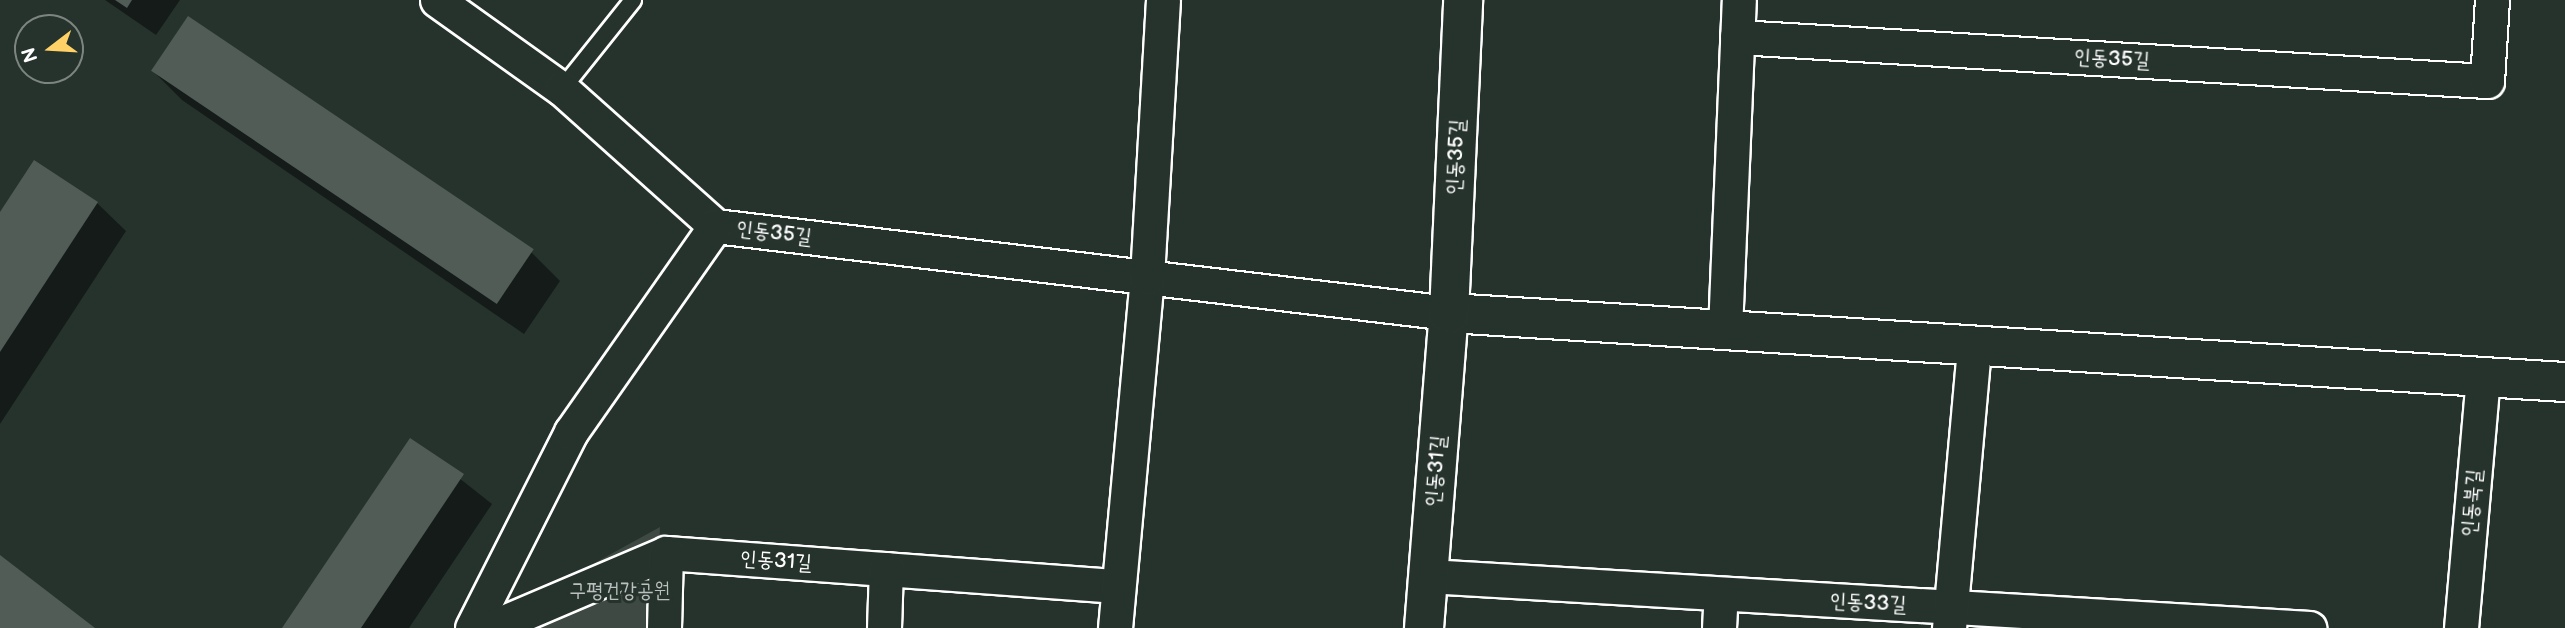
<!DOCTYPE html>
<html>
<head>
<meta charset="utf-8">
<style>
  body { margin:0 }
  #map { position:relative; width:2565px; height:628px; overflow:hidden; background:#26332d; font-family:"Balsamiq Sans","Poor Story",sans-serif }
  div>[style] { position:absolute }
  .green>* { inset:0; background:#3e4944 }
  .shadow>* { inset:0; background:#0007 }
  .building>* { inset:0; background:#515c57; transform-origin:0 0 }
  .roads { filter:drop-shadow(2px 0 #fff) drop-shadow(-2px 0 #fff) drop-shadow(0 2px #fff) drop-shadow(0 -2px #fff) }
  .lane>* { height:16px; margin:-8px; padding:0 8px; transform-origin:8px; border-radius:8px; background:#26332d }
  .street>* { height:33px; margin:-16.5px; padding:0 16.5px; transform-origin:16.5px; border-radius:16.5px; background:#26332d }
  .secondary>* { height:38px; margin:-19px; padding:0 19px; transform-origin:19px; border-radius:19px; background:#26332d }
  span { translate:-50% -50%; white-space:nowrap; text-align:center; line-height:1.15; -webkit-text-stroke:6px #26332d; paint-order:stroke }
  .street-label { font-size:21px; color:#fff }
  .park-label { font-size:21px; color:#bbbfbe }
  .north { position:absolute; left:14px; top:14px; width:70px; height:70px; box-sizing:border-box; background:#26332d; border:2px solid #7d8581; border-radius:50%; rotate:253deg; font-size:19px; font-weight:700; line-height:28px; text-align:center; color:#fff }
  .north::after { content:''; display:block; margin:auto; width:24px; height:32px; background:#ffd166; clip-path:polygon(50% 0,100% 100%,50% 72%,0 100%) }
</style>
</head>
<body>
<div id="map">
  <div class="green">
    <i style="clip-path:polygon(660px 527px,655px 628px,487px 628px,493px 619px)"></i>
  </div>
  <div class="shadow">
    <i style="clip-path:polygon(105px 0,180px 0,156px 35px)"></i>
    <i style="clip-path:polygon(153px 71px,532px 253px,560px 281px,524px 334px,182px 100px)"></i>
    <i style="clip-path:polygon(97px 203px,126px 231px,0 424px,0 216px)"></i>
    <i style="clip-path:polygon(411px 440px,492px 504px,409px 628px,284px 628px)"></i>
  </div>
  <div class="building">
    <i style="clip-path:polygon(115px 0,132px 0,127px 8px)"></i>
    <i style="left:188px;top:16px;width:417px;height:66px;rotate:34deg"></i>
    <i style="clip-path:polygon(34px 160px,98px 202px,0 352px,0 212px)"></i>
    <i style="clip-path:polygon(410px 438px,464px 474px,361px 628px,282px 628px)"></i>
    <i style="clip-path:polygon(0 555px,95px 628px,0 628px)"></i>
  </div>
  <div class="roads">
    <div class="lane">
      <i style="left:562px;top:89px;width:114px;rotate:-51.4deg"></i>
    </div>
    <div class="street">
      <i style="left:437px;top:0;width:153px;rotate:35.5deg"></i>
      <i style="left:562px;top:89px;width:205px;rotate:41.8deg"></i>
      <i style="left:715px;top:226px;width:739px;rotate:6.76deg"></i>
      <i style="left:1737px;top:37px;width:751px;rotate:3.36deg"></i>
      <i style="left:2487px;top:81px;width:81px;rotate:-86.5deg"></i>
      <i style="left:1725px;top:330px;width:330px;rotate:-87.6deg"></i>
      <i style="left:1428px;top:576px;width:883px;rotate:3.38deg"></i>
      <i style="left:472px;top:628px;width:220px;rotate:-63.2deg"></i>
      <i style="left:571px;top:432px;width:251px;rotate:-55deg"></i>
      <i style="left:490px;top:628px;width:191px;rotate:-23.1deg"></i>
      <i style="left:666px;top:553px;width:453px;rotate:4.2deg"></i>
      <i style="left:664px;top:628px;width:75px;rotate:-88.5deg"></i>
      <i style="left:884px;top:628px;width:59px;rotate:-88.1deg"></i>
      <i style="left:1115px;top:628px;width:352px;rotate:-84.8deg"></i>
      <i style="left:1147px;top:277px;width:277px;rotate:-86.7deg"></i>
      <i style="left:1719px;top:628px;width:33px;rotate:-87deg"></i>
      <i style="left:1949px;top:628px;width:283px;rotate:-84.9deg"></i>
      <i style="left:2461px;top:628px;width:252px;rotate:-85deg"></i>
    </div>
    <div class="secondary">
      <i style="left:1449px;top:313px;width:1118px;rotate:3.54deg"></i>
      <i style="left:1424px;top:628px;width:316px;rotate:-85.5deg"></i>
      <i style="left:1449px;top:313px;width:313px;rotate:-87.4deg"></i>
    </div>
  </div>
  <div class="street-label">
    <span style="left:2112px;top:59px;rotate:3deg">인동35길</span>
    <span style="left:1456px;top:157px;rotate:-87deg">인동35길</span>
    <span style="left:774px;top:233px;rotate:7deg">인동35길</span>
    <span style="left:1436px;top:471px;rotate:-85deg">인동31길</span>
    <span style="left:2472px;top:503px;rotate:-85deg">인동북길</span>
    <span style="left:776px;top:561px;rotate:4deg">인동31길</span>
    <span style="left:1868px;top:603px;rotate:3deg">인동33길</span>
  </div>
  <div class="park-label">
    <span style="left:620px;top:591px">구평건강공원</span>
  </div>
  <div class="north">N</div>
</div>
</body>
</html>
